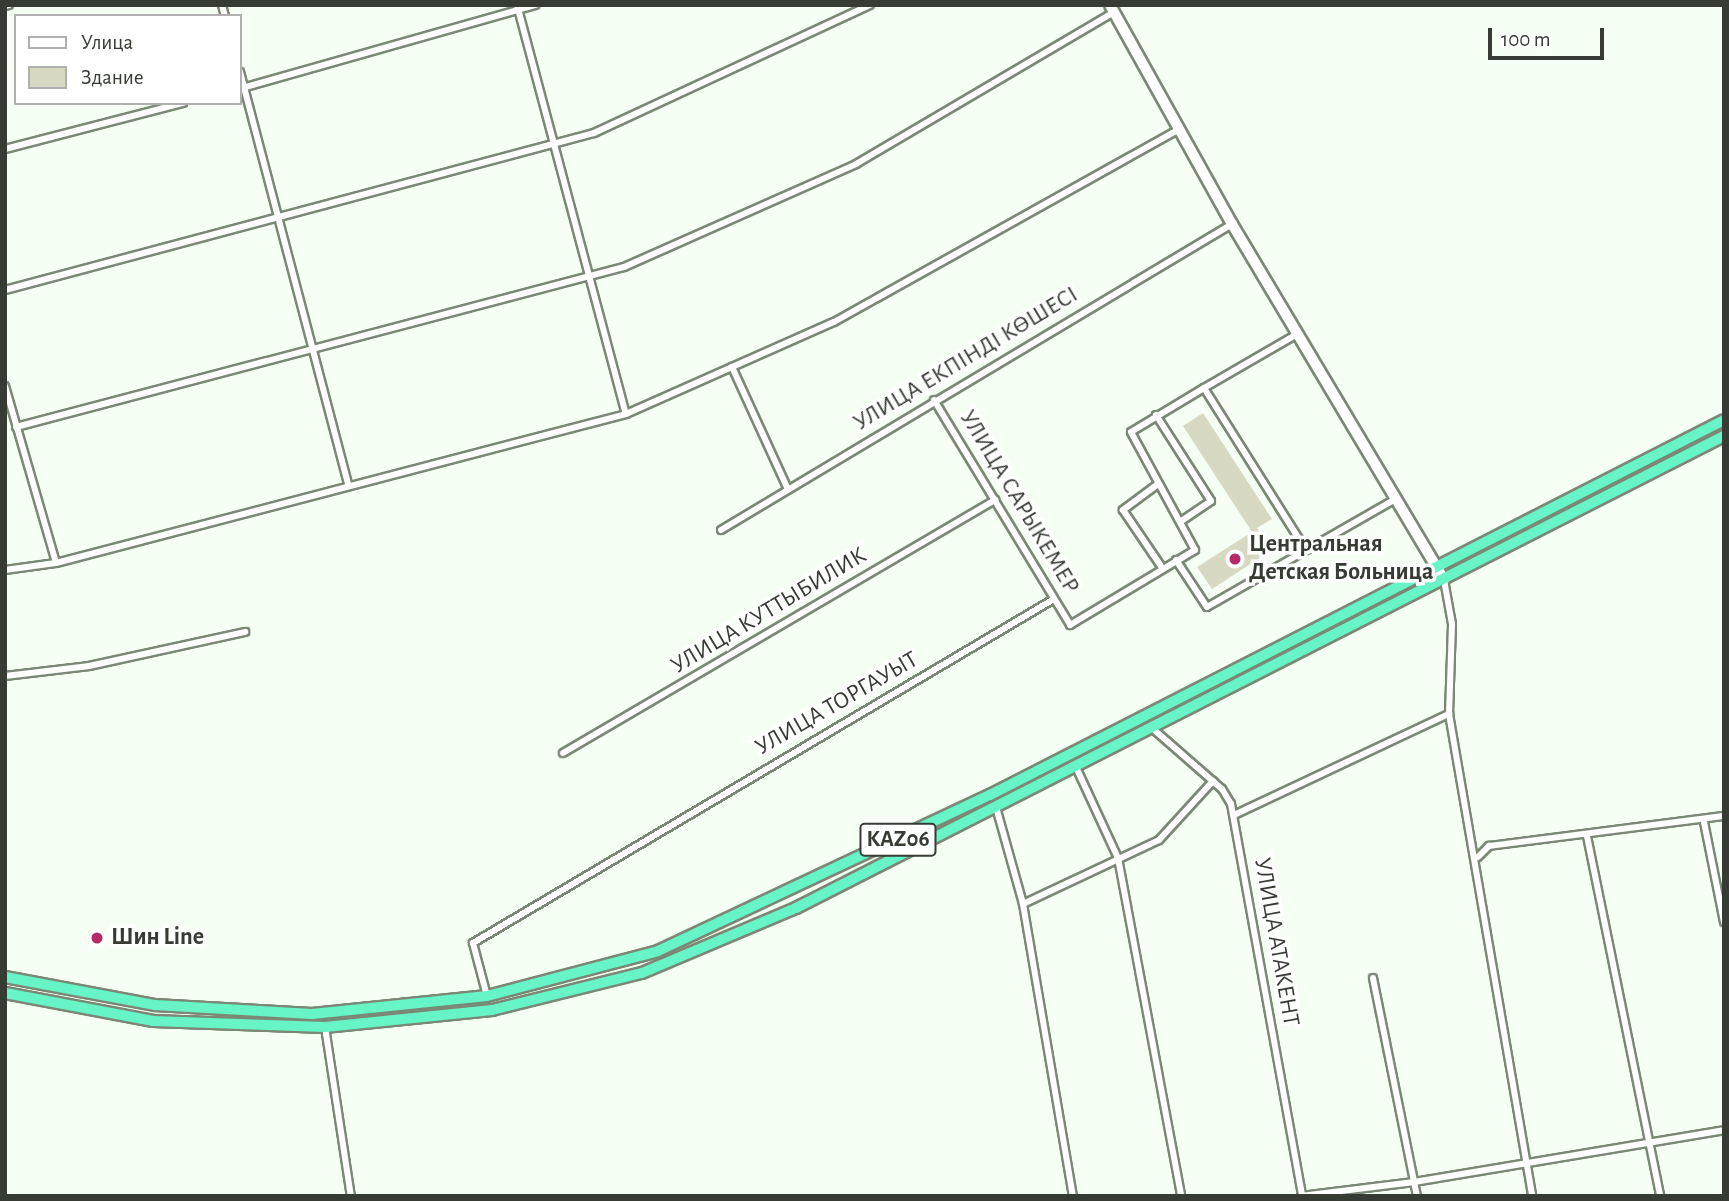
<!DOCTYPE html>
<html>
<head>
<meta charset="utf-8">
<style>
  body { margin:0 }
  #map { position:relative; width:1729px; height:1201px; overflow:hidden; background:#f5fff3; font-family:"Alegreya Sans",sans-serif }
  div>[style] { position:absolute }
  .building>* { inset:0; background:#d8d9c2 }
  .roads { filter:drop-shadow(2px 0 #7a8876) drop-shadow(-2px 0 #7a8876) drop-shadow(0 2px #7a8876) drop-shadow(0 -2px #7a8876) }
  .minor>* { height:6px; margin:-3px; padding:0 3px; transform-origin:3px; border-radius:3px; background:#fff }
  .secondary>* { height:10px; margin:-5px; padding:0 5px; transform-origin:5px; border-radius:5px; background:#fff }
  .trunk>* { height:10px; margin:-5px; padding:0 5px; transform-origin:5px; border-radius:5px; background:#67f4c6 }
  .dots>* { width:19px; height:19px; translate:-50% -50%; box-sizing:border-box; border:4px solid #fff; border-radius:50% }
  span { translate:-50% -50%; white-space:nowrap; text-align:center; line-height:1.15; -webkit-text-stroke:7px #fff; paint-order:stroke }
  .shield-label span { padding:2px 5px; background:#fff; border:2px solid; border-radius:5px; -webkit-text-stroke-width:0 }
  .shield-label { font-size:23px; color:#363c34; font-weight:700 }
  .street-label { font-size:24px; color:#363c34 }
  .poi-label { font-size:24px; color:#363c34; font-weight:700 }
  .left { translate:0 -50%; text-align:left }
  .frame { position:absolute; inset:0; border:7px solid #363c34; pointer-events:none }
  .legend { position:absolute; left:14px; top:14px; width:228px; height:91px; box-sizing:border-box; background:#fff; border:2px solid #afb1ae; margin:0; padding:9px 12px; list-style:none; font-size:21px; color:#363c34 }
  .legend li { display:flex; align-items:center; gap:14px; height:35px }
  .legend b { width:35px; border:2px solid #afb1ae }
  .scale { position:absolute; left:1488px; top:28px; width:116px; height:32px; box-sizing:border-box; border:4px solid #363c34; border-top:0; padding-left:9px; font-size:21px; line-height:24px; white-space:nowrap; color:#363c34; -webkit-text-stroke:5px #fff; paint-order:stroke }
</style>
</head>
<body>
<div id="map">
  <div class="building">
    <i style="clip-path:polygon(1203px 413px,1272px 519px,1257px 528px,1272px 550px,1212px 589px,1197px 567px,1252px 532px,1183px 426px)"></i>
  </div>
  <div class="roads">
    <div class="minor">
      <i style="left:222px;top:5px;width:11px;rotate:75deg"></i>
      <i style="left:517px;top:5px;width:423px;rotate:75.1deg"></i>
      <i style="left:5px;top:6px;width:4px;rotate:-14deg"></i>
      <i style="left:240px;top:72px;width:426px;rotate:75.3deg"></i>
      <i style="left:242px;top:88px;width:305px;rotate:-15.8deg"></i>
      <i style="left:5px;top:149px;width:184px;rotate:-14.5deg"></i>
      <i style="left:5px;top:290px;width:610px;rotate:-14.93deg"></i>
      <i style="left:594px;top:133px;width:304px;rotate:-24.9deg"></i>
      <i style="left:732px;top:367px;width:132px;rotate:65.4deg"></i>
      <i style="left:5px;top:386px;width:184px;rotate:73.9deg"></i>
      <i style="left:1204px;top:388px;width:108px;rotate:-30.1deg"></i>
      <i style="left:934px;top:400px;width:263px;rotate:58.8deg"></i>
      <i style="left:1070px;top:625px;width:146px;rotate:-31deg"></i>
      <i style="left:1195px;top:550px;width:134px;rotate:-118.5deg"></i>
      <i style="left:1131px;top:432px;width:85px;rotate:-31.1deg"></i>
      <i style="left:1204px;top:388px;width:188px;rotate:57.8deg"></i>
      <i style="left:1156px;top:415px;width:102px;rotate:57.4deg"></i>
      <i style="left:1211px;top:501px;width:34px;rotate:146deg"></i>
      <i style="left:16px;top:427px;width:629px;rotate:-14.74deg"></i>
      <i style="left:624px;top:267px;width:254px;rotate:-23.9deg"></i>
      <i style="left:856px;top:164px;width:299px;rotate:-30.5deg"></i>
      <i style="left:1158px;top:484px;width:44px;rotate:143.4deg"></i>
      <i style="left:1123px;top:510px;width:71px;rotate:55.9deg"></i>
      <i style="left:721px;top:530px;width:596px;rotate:-30.91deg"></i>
      <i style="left:1176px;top:560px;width:56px;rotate:56.6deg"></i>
      <i style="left:1207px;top:607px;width:219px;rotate:-29.8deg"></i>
      <i style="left:5px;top:570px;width:51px;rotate:-7.8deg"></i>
      <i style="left:56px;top:563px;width:589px;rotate:-14.65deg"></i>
      <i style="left:626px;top:414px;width:227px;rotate:-23.9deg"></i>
      <i style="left:834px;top:322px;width:394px;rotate:-29.2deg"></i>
      <i style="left:1444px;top:580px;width:45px;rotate:79.7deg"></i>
      <i style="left:1452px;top:624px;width:90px;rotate:91.9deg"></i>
      <i style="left:1449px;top:714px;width:489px;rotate:80.2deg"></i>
      <i style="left:5px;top:676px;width:85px;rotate:-6.8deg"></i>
      <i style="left:89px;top:666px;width:160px;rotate:-12.3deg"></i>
      <i style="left:1152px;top:728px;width:93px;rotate:41.1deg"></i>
      <i style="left:1222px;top:789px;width:17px;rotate:59deg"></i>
      <i style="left:1231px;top:804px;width:398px;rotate:79.7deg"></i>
      <i style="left:563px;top:753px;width:501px;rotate:-30.36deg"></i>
      <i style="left:1075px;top:765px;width:102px;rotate:65.2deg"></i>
      <i style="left:1118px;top:858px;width:344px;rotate:79.4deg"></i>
      <i style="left:996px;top:807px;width:101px;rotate:74.4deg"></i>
      <i style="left:1023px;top:904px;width:296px;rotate:80.3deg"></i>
      <i style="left:1234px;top:815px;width:238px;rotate:-25.2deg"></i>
      <i style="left:1704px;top:822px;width:102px;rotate:78.7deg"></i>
      <i style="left:1587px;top:836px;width:367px;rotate:78.5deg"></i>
      <i style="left:1478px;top:857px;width:16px;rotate:-45deg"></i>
      <i style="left:1489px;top:846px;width:237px;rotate:-7.3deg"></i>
      <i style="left:1023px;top:904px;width:150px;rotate:-25.2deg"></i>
      <i style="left:1159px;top:840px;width:80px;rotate:-47.5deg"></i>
      <i style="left:1373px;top:978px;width:208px;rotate:78.6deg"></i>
      <i style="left:1414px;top:1182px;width:314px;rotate:-9.5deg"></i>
      <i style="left:487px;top:996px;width:55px;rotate:-104.8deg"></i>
      <i style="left:473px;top:943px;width:675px;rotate:-30.63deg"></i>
      <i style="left:325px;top:1027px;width:171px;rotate:81.3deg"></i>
      <i style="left:1301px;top:1196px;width:114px;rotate:-7.1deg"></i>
      <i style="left:1414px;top:1182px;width:14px;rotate:78deg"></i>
    </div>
    <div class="secondary">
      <i style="left:1110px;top:5px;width:251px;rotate:60.9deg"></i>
      <i style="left:1232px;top:224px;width:414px;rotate:59.2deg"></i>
    </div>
    <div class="trunk">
      <i style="left:5px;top:977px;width:153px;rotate:10.6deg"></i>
      <i style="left:155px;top:1005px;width:157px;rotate:3.3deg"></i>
      <i style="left:312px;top:1014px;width:176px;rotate:-5.9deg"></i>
      <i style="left:487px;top:996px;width:177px;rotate:-14.7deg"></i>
      <i style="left:658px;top:951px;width:367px;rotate:-25.2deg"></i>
      <i style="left:990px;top:795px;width:824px;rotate:-27.06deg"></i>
      <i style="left:5px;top:993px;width:151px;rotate:10.7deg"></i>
      <i style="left:153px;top:1021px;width:172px;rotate:2deg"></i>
      <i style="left:325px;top:1027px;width:168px;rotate:-5.8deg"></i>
      <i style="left:492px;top:1010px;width:154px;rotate:-13.9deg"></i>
      <i style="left:642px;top:973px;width:167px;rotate:-22.9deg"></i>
      <i style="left:796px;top:908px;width:1041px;rotate:-26.96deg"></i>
    </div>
  </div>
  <div class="dots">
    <i style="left:1235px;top:559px;background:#b52a65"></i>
    <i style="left:97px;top:938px;background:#b52a65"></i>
  </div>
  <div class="shield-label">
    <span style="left:898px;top:840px">KАZ06</span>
  </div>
  <div class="street-label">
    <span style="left:966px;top:359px;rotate:-31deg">УЛИЦА ЕКПІНДІ КӨШЕСІ</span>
    <span style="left:1019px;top:502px;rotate:59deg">УЛИЦА САРЫКЕМЕР</span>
    <span style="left:769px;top:611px;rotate:-31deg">УЛИЦА КУТТЫБИЛИК</span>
    <span style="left:837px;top:704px;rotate:-30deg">УЛИЦА ТОРГАУЫТ</span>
    <span style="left:1276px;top:942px;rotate:80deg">УЛИЦА АТАКЕНТ</span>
  </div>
  <div class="poi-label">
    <span class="left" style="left:1249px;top:559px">Центральная<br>Детская Больница</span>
    <span class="left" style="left:111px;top:938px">Шин Line</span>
  </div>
  <div class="frame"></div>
  <ul class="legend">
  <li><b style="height:9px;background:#fff"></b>Улица</li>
  <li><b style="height:19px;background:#d8d9c2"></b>Здание</li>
  </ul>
  <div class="scale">100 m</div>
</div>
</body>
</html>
